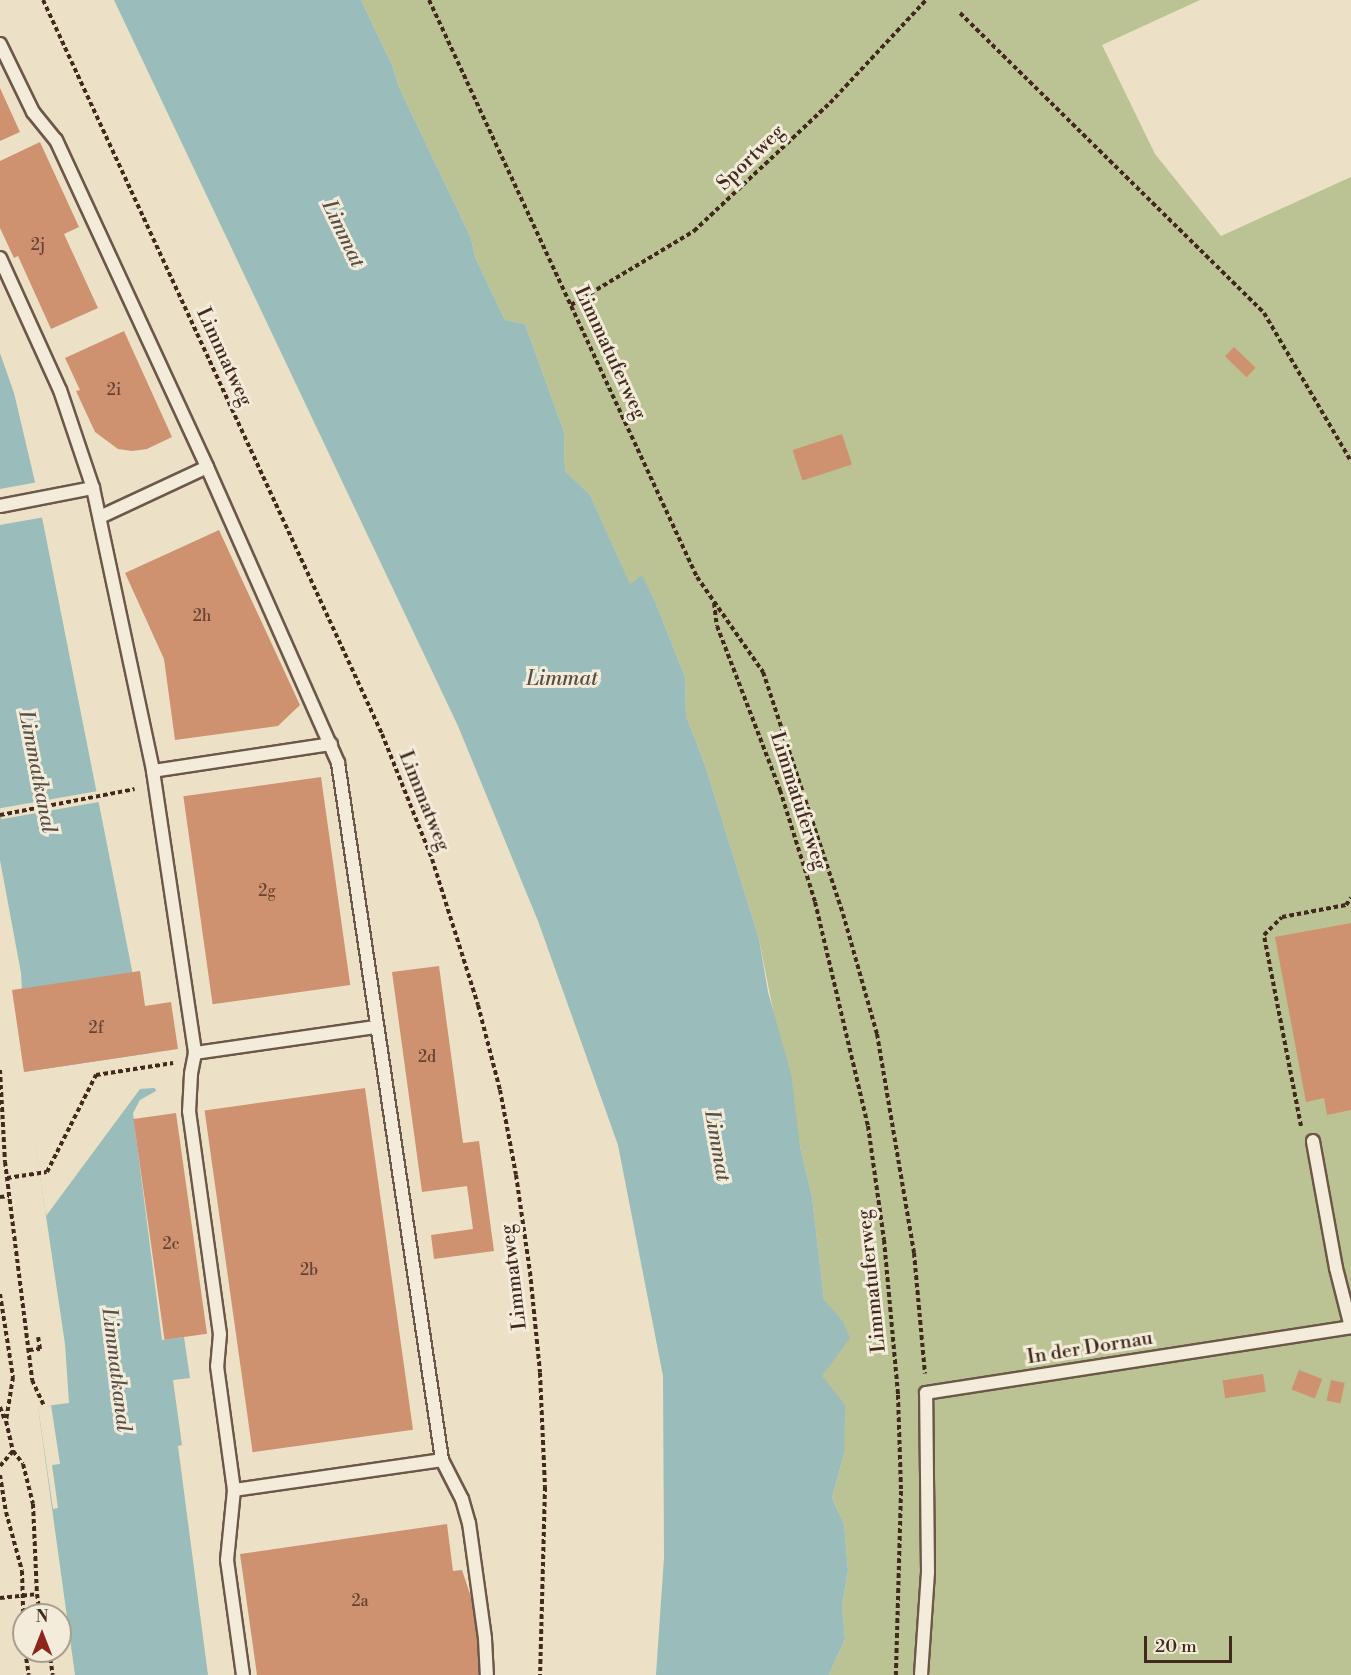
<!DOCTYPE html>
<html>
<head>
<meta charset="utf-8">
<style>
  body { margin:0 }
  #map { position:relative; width:1351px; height:1675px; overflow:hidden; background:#ece1c6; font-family:"Libre Bodoni",serif }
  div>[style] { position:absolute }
  .green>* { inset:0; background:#bbc293 }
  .water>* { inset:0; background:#9abcba }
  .pier>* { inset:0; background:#ece1c6; transform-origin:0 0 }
  .building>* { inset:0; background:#ce9271; transform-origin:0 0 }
  .path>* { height:4px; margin-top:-2px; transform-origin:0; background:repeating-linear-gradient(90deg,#42291e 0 4.5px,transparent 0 7.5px) }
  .roads { filter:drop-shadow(2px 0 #6c5748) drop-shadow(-2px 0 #6c5748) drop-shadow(0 2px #6c5748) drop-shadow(0 -2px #6c5748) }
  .service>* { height:12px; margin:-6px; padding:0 6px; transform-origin:6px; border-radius:6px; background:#f3ecda }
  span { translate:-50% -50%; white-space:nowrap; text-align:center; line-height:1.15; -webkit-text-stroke:6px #f3ecda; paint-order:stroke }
  .number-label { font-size:16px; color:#654333 }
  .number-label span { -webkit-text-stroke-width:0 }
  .street-label { font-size:20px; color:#42291e }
  .water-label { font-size:21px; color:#584e45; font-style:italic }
  .north { position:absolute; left:12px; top:1603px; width:60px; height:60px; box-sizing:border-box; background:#f3ecda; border:2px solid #ac9e8f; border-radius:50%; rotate:0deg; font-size:16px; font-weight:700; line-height:24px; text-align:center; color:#42291e }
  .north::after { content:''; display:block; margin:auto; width:21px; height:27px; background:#8f2418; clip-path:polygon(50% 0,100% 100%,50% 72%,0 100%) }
  .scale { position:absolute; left:1144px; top:1636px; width:88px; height:27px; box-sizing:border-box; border:3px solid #42291e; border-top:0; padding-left:8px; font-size:18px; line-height:21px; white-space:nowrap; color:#42291e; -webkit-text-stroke:4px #f3ecda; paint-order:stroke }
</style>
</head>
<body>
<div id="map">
  <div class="green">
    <i style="clip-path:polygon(361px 0,1200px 0,1102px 45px,1155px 154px,1221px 236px,1351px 177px,1351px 1675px,829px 1675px,845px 1639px,842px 1606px,848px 1570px,844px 1524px,832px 1498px,844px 1454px,821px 1376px,842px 1320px,824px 1301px,812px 1197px,800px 1146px,759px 939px,705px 765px,686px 716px,685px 677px,655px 601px,642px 576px,630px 585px,590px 495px,565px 471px,564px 432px,525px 324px,505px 320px,475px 257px,471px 238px,399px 87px,392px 65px)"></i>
  </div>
  <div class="water">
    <i style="clip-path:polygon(114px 0,361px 0,392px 65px,399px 87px,471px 238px,475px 257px,505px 320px,525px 324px,564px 432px,565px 471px,590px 495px,630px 584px,642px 575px,655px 601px,685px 677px,686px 716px,705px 765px,759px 939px,768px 992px,791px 1074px,800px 1146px,812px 1197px,824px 1300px,842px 1320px,850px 1338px,822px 1376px,845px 1405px,844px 1454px,832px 1498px,844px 1524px,848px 1570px,842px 1606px,845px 1639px,829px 1675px,656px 1675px,664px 1557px,663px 1376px,618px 1145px,538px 921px,458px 726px)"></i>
    <i style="clip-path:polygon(0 353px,14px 393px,35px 482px,156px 1091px,140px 1100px,133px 1113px,162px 1340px,184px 1337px,190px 1378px,173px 1380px,182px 1445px,178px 1446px,208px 1675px,75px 1675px,38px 1407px,69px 1403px,65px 1344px,28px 1095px,21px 973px,0 860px)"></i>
  </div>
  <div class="pier">
    <i style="clip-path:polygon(38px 482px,38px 499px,45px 517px,0 525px,0 489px)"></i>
    <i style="left:98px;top:791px;width:11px;height:100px;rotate:80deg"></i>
    <i style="clip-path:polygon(151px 1053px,159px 1091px,154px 1088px,140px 1089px,46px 1216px,24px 1072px)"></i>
    <i style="clip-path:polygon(51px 1405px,60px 1464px,52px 1465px,58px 1508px,53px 1509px,38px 1407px)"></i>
  </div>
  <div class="building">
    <i style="clip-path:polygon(0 88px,20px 132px,0 141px)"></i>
    <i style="clip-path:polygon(40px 142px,79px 227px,64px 234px,98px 308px,51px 329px,18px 256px,14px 258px,0 228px,0 161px)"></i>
    <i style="clip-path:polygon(124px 331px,172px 437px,147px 449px,132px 451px,118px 449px,95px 432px,76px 391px,80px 390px,65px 358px)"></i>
    <i style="left:1234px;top:347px;width:30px;height:13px;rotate:44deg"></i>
    <i style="left:842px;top:434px;width:32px;height:52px;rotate:72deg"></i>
    <i style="clip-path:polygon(219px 530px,300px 705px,278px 726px,175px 740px,164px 659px,125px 573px)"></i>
    <i style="left:321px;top:777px;width:210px;height:139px;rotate:82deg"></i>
    <i style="clip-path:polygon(1351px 923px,1351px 1110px,1327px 1115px,1324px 1098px,1306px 1102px,1275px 937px)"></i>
    <i style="clip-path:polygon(439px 966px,463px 1143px,479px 1141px,494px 1251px,434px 1259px,431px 1235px,473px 1229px,467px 1186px,422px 1192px,392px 972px)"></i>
    <i style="clip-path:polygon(140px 971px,145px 1006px,171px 1002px,178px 1049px,24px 1072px,12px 990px)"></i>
    <i style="left:365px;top:1088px;width:345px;height:162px;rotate:82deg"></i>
    <i style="left:176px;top:1113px;width:223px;height:43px;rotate:82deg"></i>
    <i style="left:1299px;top:1370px;width:25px;height:21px;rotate:21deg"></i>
    <i style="left:1263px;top:1374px;width:18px;height:41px;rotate:81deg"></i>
    <i style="left:1331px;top:1380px;width:14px;height:21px;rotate:12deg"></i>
    <i style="clip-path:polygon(447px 1524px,453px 1571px,462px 1570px,477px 1615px,482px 1675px,257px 1675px,240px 1554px)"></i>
  </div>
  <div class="path">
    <i style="left:43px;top:0;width:809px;rotate:65.21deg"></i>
    <i style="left:382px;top:734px;width:135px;rotate:68.2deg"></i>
    <i style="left:432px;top:859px;width:153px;rotate:72.5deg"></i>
    <i style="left:478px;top:1005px;width:88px;rotate:75.5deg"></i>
    <i style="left:500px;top:1090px;width:86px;rotate:79.3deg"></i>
    <i style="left:516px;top:1175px;width:98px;rotate:81.8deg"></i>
    <i style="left:530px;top:1272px;width:101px;rotate:84.3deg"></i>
    <i style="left:540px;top:1373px;width:114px;rotate:87.5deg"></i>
    <i style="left:545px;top:1487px;width:188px;rotate:91.5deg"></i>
    <i style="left:429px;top:0;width:636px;rotate:65.09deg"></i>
    <i style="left:697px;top:577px;width:116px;rotate:55.2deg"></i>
    <i style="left:763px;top:672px;width:255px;rotate:71.7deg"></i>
    <i style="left:843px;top:914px;width:125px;rotate:74.2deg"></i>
    <i style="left:877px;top:1034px;width:222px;rotate:80.4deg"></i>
    <i style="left:914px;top:1253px;width:121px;rotate:84.8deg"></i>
    <i style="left:960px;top:13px;width:427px;rotate:44.6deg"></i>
    <i style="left:1264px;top:313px;width:172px;rotate:59.6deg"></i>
    <i style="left:571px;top:305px;width:144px;rotate:-31deg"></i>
    <i style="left:694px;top:231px;width:187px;rotate:-43.3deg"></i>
    <i style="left:830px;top:103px;width:141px;rotate:-47deg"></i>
    <i style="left:714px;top:603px;width:23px;rotate:83deg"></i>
    <i style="left:717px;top:626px;width:176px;rotate:69deg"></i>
    <i style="left:780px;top:790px;width:117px;rotate:72.6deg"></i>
    <i style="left:815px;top:902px;width:230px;rotate:76.7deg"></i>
    <i style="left:868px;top:1126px;width:115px;rotate:82deg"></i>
    <i style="left:884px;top:1240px;width:156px;rotate:84.8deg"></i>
    <i style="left:898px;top:1395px;width:96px;rotate:88.2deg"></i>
    <i style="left:901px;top:1491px;width:184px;rotate:91.6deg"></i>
    <i style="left:0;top:815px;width:137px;rotate:-10.9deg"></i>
    <i style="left:0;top:1070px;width:92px;rotate:86.9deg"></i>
    <i style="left:5px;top:1162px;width:220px;rotate:82.9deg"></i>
    <i style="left:32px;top:1380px;width:29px;rotate:65deg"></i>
    <i style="left:1301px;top:1126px;width:195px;rotate:-101deg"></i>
    <i style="left:1264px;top:935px;width:25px;rotate:-45deg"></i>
    <i style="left:1282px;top:917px;width:65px;rotate:-10.6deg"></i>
    <i style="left:1346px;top:905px;width:9px;rotate:-54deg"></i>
    <i style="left:7px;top:1178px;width:40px;rotate:-8.5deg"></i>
    <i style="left:47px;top:1172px;width:109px;rotate:-63.2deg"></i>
    <i style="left:96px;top:1075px;width:78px;rotate:-8.9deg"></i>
    <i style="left:0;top:1197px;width:9px;rotate:-6deg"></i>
    <i style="left:0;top:1294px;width:84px;rotate:81.1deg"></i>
    <i style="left:13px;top:1377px;width:45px;rotate:99deg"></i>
    <i style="left:6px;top:1421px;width:31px;rotate:77deg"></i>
    <i style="left:13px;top:1451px;width:16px;rotate:52deg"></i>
    <i style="left:23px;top:1464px;width:41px;rotate:76deg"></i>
    <i style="left:33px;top:1504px;width:90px;rotate:87.5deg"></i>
    <i style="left:37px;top:1594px;width:21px;rotate:82deg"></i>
    <i style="left:29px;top:1350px;width:11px;rotate:-5deg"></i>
    <i style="left:40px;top:1349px;width:12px;rotate:-99deg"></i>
    <i style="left:0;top:1407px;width:15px;rotate:70deg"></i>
    <i style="left:0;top:1466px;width:20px;rotate:-49deg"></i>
    <i style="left:0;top:1475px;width:37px;rotate:81deg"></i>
    <i style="left:6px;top:1512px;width:61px;rotate:74.8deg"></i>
    <i style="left:22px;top:1571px;width:73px;rotate:88.4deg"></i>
    <i style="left:0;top:1598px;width:37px;rotate:-6deg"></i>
    <i style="left:25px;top:1651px;width:24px;rotate:81deg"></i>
    <i style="left:49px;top:1651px;width:24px;rotate:81deg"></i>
  </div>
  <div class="roads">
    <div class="service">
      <i style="left:0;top:44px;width:76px;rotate:64.1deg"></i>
      <i style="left:33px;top:112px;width:36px;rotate:51deg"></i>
      <i style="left:56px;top:140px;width:360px;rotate:65.2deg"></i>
      <i style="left:207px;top:467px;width:324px;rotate:66.1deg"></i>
      <i style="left:338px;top:763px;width:705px;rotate:81.51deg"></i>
      <i style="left:442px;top:1460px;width:44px;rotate:62.9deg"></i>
      <i style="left:462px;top:1499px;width:25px;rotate:74deg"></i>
      <i style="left:469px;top:1523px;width:117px;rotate:82.1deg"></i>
      <i style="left:485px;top:1639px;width:36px;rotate:87deg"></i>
      <i style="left:0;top:258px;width:145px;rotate:65.6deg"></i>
      <i style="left:60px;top:390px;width:103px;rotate:71.4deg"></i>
      <i style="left:93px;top:488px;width:289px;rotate:78deg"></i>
      <i style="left:153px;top:771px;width:285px;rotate:81.5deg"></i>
      <i style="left:195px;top:1053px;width:21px;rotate:101deg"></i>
      <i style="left:191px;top:1074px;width:37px;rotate:93deg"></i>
      <i style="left:189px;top:1111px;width:225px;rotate:82.1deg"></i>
      <i style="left:220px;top:1334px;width:32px;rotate:95deg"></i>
      <i style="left:217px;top:1366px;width:125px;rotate:82.2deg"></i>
      <i style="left:234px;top:1490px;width:70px;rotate:95.7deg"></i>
      <i style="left:227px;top:1560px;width:116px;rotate:82.1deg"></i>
      <i style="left:0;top:506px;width:95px;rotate:-11deg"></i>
      <i style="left:100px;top:517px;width:118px;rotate:-25deg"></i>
      <i style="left:153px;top:771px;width:180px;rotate:-8.6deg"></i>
      <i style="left:195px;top:1053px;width:183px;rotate:-8.2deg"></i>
      <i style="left:234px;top:1490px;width:210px;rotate:-8.2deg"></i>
      <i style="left:921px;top:1675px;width:103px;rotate:-86.1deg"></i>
      <i style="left:928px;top:1572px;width:179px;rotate:-90.6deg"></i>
      <i style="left:926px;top:1393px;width:430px;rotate:-8.8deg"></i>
      <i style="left:1351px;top:1327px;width:61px;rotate:-104.3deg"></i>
      <i style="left:1336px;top:1268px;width:129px;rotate:-100.3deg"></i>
    </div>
  </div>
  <div class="number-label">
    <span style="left:38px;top:245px">2j</span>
    <span style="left:114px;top:390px">2i</span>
    <span style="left:202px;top:616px">2h</span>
    <span style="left:267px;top:891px">2g</span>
    <span style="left:96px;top:1028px">2f</span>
    <span style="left:427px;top:1057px">2d</span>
    <span style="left:171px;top:1244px">2c</span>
    <span style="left:309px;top:1270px">2b</span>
    <span style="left:360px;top:1601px">2a</span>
  </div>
  <div class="street-label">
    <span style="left:751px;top:158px;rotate:-44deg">Sportweg</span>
    <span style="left:610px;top:353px;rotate:65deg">Limmatuferweg</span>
    <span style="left:224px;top:357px;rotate:65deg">Limmatweg</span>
    <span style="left:424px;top:801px;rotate:68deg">Limmatweg</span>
    <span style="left:798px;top:801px;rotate:72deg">Limmatuferweg</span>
    <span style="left:514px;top:1277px;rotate:-97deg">Limmatweg</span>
    <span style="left:872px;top:1281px;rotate:-96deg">Limmatuferweg</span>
    <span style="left:1090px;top:1348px;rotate:-9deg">In der Dornau</span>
  </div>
  <div class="water-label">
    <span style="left:343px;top:234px;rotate:64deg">Limmat</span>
    <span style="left:562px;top:679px">Limmat</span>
    <span style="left:37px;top:772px;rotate:79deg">Limmatkanal</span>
    <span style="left:717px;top:1146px;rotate:80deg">Limmat</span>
    <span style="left:116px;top:1370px;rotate:83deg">Limmatkanal</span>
  </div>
  <div class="north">N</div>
  <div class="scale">20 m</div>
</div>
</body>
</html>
